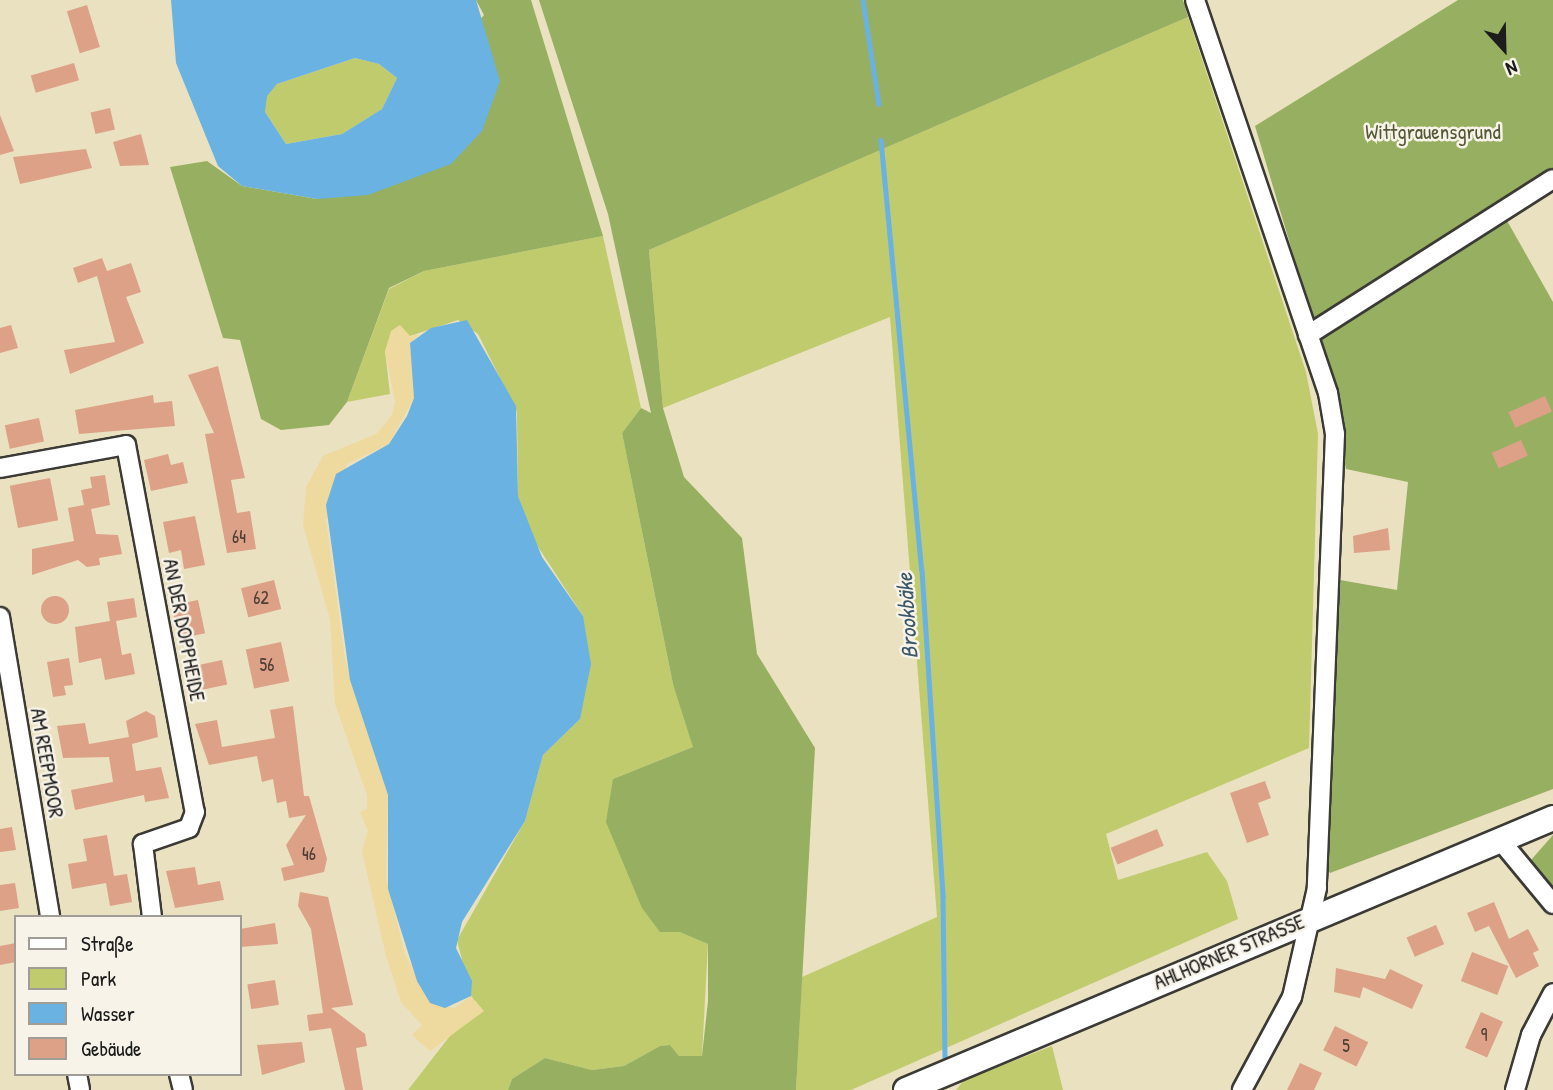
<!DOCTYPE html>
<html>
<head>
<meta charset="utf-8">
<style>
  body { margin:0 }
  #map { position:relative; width:1553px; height:1090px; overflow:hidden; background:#eae1c0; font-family:"Patrick Hand",sans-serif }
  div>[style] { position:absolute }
  .green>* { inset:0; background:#bfcb6d }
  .forest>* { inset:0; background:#97af60 }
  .sand>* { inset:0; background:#eeda9e }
  .water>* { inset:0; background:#6ab2e2 }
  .stream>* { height:4.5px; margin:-2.25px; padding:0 2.25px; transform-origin:2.25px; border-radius:2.25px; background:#6ab2e2 }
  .building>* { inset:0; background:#dca186; transform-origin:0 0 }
  .round { border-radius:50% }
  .roads { filter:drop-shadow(2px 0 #3b3a35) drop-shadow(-2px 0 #3b3a35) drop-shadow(0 2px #3b3a35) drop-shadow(0 -2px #3b3a35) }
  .street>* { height:18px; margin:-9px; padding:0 9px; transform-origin:9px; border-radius:9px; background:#fff }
  .secondary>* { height:24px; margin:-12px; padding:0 12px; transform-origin:12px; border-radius:12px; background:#fff }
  span { translate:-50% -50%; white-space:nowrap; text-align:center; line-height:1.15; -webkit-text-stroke:5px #f7f3e8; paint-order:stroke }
  .number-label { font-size:18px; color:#4c3d36 }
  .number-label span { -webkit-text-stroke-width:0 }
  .park-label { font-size:21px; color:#555938 }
  .street-label { font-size:21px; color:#1c1c1c }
  .water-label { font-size:23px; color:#3b586b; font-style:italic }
  .legend { position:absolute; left:14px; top:915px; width:228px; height:161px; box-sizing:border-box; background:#f7f3e8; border:2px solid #9f9d96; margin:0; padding:9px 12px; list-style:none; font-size:21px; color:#1c1c1c }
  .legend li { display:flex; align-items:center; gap:14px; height:35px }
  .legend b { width:35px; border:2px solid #9f9d96 }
  .north { position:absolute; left:1469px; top:14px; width:70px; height:70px; -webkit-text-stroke:5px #f7f3e8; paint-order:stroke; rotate:158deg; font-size:19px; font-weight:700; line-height:28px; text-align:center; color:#1c1c1c }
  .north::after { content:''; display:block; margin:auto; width:24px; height:32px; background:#1c1c1c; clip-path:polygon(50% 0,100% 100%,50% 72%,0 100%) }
</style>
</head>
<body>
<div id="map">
  <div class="green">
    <i style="clip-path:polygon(1188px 17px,1306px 372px,1318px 434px,1309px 748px,1106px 834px,1118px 880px,1207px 852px,1227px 881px,1238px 919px,851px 1090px,796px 1090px,802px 977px,937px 917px,890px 317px,663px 408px,649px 250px)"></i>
    <i style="clip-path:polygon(355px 58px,379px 64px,397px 78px,382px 109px,342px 134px,286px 144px,265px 112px,266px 96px,277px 84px)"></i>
    <i style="clip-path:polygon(603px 236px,641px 408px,622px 433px,673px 684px,686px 708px,693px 747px,613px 779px,680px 931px,708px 944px,702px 1056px,679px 1056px,670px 1045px,660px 1046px,624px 1066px,592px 1070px,545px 1058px,512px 1079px,508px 1090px,408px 1090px,453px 1032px,483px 1011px,471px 996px,457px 940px,525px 821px,543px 755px,580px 719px,583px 616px,533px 539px,518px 496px,517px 412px,478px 334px,458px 320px,410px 336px,385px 351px,390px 394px,347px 402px,389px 289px,424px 271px)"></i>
    <i style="clip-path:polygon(1052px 1046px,1063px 1090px,956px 1090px,964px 1080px)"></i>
  </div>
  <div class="forest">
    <i style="clip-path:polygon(476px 0,531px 0,603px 236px,424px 271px,389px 288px,347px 402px,329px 425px,281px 430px,261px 419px,240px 340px,223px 338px,170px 167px,207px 161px,242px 186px,317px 199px,484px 15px)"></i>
    <i style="clip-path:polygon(539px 0,1183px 0,1188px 17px,649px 250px,663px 408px,684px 477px,742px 538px,757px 654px,815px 748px,796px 1090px,508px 1090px,512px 1079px,545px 1058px,592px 1070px,624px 1066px,660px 1046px,670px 1045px,679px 1056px,702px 1056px,708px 1001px,708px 944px,680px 932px,660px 932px,642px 908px,606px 822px,613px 779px,693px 747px,673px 684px,622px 433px,641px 408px,651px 413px,608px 214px)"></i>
    <i style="clip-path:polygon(1458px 0,1553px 0,1553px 173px,1313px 321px,1255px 126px)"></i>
    <i style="clip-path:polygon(1506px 219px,1553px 302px,1553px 789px,1330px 873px,1321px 860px,1340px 580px,1397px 590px,1408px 482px,1346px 469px,1318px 336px)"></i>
    <i style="clip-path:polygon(1553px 835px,1553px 894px,1531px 860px)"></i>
  </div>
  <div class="sand">
    <i style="clip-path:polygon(400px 325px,410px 336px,420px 334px,410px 344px,414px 398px,389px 444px,347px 464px,326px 520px,345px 659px,388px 794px,386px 878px,405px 954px,430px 1003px,454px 1008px,471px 996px,484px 1011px,430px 1051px,412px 1035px,422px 1025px,401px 1002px,386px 956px,362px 851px,368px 831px,360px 812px,367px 809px,367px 795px,335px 704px,330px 619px,303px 525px,306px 487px,323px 456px,376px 434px,392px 415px,395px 402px,385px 351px,391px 331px)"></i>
  </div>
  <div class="water">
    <i style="clip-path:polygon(evenodd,171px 0,476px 0,500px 81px,482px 131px,451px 164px,368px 195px,317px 199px,242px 186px,218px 166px,176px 63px,171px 0,355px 58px,379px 64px,397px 78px,382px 109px,342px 134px,286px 144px,265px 112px,267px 96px,277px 84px,355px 58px)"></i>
    <i style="clip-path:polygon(467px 320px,516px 406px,518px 496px,542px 557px,583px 616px,591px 664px,580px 719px,543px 755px,525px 821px,462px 922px,456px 948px,472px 981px,471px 996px,445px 1008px,430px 1003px,417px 981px,388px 889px,388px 795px,350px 680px,326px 505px,336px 474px,389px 444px,407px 416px,414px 398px,410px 343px,431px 328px)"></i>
  </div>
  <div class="stream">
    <i style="left:863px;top:0;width:105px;rotate:81.3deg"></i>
    <i style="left:881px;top:140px;width:432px;rotate:84.6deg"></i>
    <i style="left:922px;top:570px;width:327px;rotate:86.3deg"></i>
    <i style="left:943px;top:896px;width:168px;rotate:89.3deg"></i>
  </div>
  <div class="building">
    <i style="left:87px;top:5px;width:44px;height:21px;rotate:73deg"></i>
    <i style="left:74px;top:63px;width:18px;height:45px;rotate:74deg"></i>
    <i style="left:110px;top:108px;width:22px;height:20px;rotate:77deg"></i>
    <i style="clip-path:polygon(0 115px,14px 151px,0 155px)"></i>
    <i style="clip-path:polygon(141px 134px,149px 165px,120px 166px,113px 142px)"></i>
    <i style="clip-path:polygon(86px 149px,92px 168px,20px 184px,13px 157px)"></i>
    <i style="clip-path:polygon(102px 258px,107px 271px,131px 263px,141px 292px,126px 297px,144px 343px,70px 374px,64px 350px,115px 342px,97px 276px,78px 283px,73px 268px)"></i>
    <i style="clip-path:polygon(11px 325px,18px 348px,0 353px,0 328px)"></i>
    <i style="clip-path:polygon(218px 366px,245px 478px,231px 480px,237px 513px,250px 511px,256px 549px,227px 553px,205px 434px,214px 433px,188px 375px)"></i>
    <i style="clip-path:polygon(153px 395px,154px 403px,172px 401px,175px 426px,79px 434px,75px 410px)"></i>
    <i style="left:1545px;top:396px;width:17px;height:40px;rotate:66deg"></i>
    <i style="left:39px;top:418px;width:24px;height:35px;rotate:78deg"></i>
    <i style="left:1521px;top:440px;width:17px;height:32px;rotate:66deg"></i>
    <i style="clip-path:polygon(168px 454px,171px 465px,183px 462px,188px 483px,151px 491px,144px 460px)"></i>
    <i style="clip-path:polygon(105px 475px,110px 505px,91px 509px,96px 534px,118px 535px,122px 554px,99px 558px,100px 565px,87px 567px,78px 560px,32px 575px,32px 549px,74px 541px,68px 508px,84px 505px,81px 490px,92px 488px,90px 477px)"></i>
    <i style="left:50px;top:478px;width:43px;height:41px;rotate:79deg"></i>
    <i style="clip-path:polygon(195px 516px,205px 565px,184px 569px,181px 550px,169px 553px,163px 522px)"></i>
    <i style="clip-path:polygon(1388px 528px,1390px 550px,1354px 553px,1353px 536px)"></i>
    <i style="left:274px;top:580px;width:30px;height:34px;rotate:76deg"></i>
    <i class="round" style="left:41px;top:596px;width:28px;height:28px"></i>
    <i style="clip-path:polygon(134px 598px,137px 617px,116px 621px,122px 655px,131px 653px,135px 674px,105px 680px,101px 658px,79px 663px,75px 627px,110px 621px,107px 602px)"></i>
    <i style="left:198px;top:600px;width:34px;height:27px;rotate:78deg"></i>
    <i style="left:281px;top:642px;width:40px;height:36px;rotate:78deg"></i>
    <i style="clip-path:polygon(69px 658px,73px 685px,64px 686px,66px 695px,53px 697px,47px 662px)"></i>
    <i style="left:222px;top:660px;width:25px;height:30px;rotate:78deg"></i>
    <i style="clip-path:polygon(293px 706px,304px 796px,309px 796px,327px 859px,324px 872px,284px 881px,281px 868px,294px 865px,286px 845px,306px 815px,289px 818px,286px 801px,277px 803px,273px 779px,262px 782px,257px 756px,209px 765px,195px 724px,217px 720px,222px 747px,275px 738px,270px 710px)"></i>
    <i style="clip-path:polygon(146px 711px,155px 716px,158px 737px,132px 744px,136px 771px,161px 767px,169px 798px,145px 802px,144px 795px,75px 810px,71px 790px,113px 782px,109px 757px,63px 758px,57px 726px,85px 723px,89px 744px,129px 737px,126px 721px)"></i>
    <i style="clip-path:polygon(1265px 781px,1271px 798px,1258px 803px,1269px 835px,1247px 843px,1230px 793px)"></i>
    <i style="clip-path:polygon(12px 827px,16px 850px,0 852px,0 829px)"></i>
    <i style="left:1157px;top:829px;width:18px;height:50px;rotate:68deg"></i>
    <i style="clip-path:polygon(107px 835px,114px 876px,127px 874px,132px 902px,110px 906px,106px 883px,72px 889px,68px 864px,87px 861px,83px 839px)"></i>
    <i style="clip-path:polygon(195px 867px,198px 885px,220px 881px,224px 900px,175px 908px,166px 871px)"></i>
    <i style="clip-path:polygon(15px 883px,19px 908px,0 911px,0 885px)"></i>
    <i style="clip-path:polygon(300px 892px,328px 897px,353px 1005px,331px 1008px,365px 1034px,367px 1046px,356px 1048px,363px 1090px,345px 1090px,331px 1028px,309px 1031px,307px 1015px,323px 1013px,311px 929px,298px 906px)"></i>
    <i style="clip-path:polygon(1494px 902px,1509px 939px,1528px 929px,1539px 950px,1533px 953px,1539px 966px,1516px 978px,1489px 926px,1475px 932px,1467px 913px)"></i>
    <i style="clip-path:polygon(275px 923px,278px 944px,240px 947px,240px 929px)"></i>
    <i style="left:1436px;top:925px;width:21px;height:32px;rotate:67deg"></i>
    <i style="clip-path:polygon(16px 943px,16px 962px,0 965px,0 946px)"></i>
    <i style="left:1472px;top:952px;width:39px;height:31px;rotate:21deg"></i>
    <i style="clip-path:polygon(1336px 968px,1385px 979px,1390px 969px,1423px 985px,1412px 1009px,1363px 987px,1360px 998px,1334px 992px)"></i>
    <i style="left:275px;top:980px;width:25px;height:28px;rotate:81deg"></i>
    <i style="left:1481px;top:1012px;width:24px;height:39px;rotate:24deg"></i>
    <i style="left:1335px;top:1026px;width:37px;height:27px;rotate:26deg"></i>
    <i style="clip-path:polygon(302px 1042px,305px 1062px,262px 1075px,257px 1045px)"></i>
    <i style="clip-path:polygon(1300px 1063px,1322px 1073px,1314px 1090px,1287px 1090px)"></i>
  </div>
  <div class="roads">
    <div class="street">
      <i style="left:1195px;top:0;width:415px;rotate:71.3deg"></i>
      <i style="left:1328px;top:393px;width:42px;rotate:80.3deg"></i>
      <i style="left:1335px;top:434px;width:454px;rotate:92.3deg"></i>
      <i style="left:1317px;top:888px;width:112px;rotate:102.9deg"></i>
      <i style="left:1292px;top:997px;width:106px;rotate:118.3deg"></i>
      <i style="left:1308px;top:335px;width:290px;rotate:-32.5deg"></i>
      <i style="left:0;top:468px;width:128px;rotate:-10.3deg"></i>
      <i style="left:126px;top:445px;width:373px;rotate:79.4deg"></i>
      <i style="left:195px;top:812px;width:17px;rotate:111deg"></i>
      <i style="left:189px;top:828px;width:49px;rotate:160.8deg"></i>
      <i style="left:143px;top:844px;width:74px;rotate:83deg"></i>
      <i style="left:0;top:617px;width:304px;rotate:80.5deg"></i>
      <i style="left:1500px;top:840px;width:83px;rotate:50.4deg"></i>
      <i style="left:77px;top:1074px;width:16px;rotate:79deg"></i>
      <i style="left:179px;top:1074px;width:16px;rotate:76deg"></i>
      <i style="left:1515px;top:1090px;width:57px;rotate:-73.8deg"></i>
      <i style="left:1531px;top:1035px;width:47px;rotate:-62.4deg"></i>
    </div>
    <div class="secondary">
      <i style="left:906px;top:1090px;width:702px;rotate:-22.8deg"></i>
    </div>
  </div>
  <div class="number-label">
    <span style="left:239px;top:537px">64</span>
    <span style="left:261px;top:598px">62</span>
    <span style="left:267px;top:665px">56</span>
    <span style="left:309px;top:854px">46</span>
    <span style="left:1484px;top:1035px">9</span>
    <span style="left:1346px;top:1046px">5</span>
  </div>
  <div class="park-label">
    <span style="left:1433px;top:132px">Wittgrauensgrund</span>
  </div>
  <div class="street-label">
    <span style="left:184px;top:630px;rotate:79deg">AN DER DOPPHEIDE</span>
    <span style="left:47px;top:763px;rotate:80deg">AM REEPMOOR</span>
    <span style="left:1229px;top:952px;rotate:-23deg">AHLHORNER STRASSE</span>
  </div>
  <div class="water-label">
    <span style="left:907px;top:616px;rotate:-94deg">Brookbäke</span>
  </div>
  <ul class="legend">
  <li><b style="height:9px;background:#fff"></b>Straße</li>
  <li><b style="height:19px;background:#bfcb6d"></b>Park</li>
  <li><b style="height:19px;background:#6ab2e2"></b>Wasser</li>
  <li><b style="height:19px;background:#dca186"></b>Gebäude</li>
  </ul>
  <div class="north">N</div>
</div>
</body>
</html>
